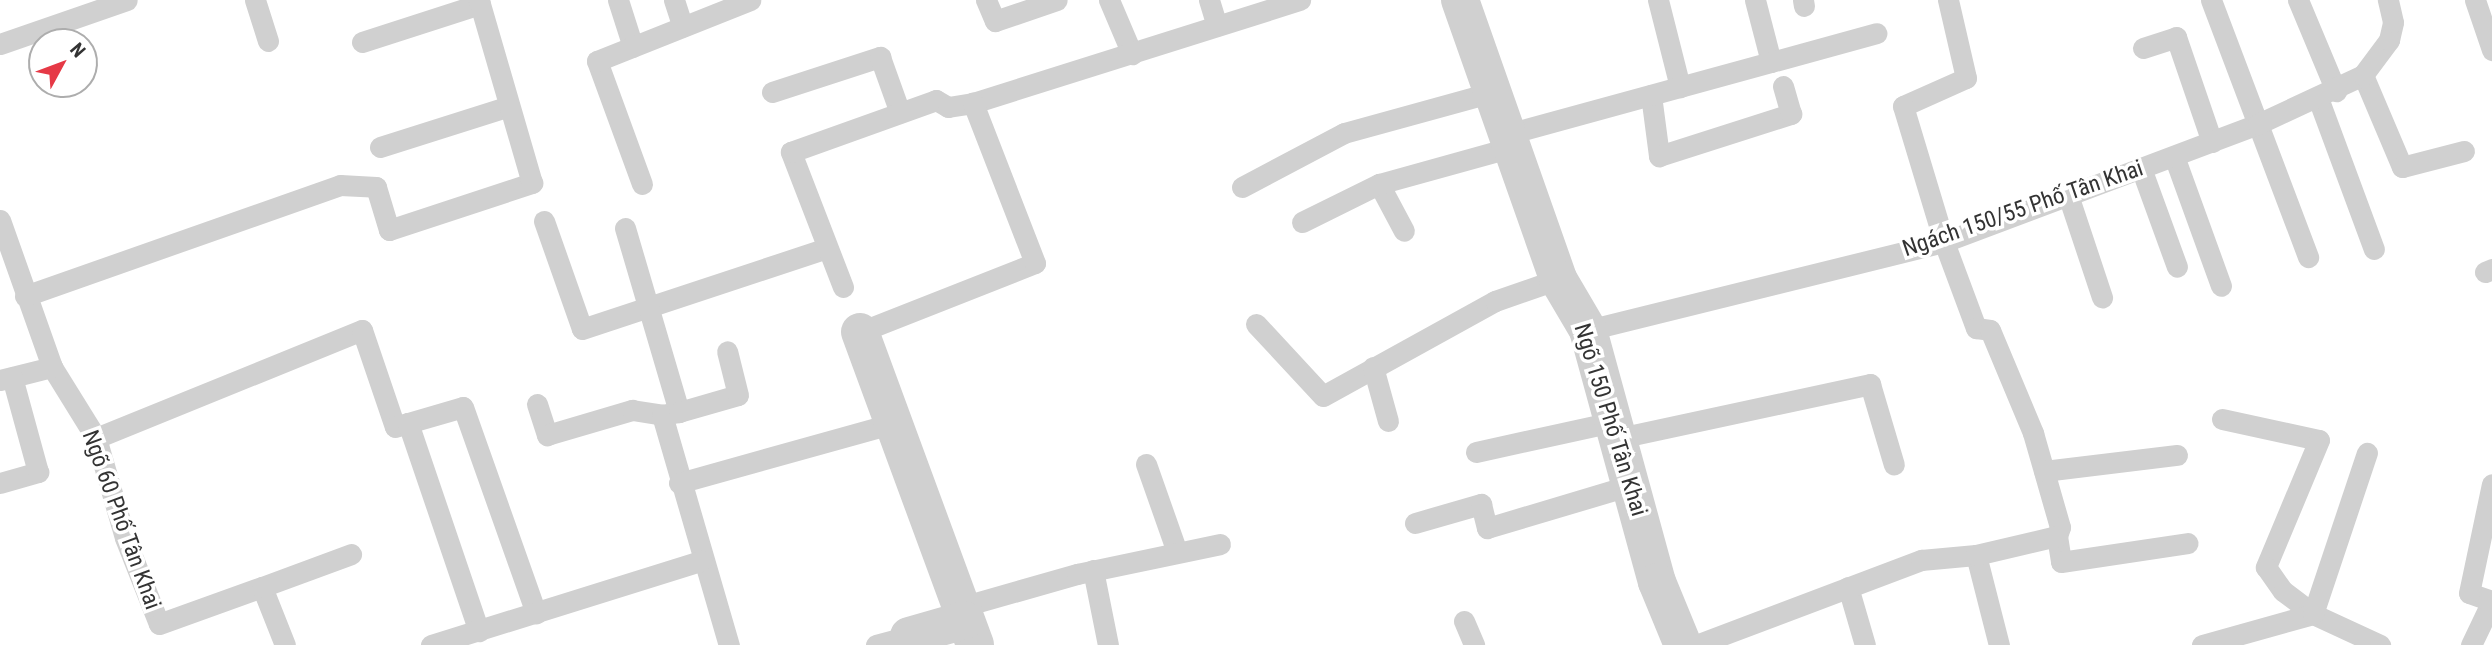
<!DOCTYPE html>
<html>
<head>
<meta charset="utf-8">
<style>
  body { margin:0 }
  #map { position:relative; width:2492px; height:645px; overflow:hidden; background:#fff; font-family:"Roboto Condensed",sans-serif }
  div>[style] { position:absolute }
  .lane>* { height:21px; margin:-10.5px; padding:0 10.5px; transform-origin:10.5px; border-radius:10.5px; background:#d0d0d0 }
  .street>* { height:38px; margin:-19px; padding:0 19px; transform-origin:19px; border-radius:19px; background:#d0d0d0 }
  span { translate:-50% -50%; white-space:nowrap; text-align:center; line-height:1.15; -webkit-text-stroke:7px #fff; paint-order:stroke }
  .street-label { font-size:23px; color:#333 }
  .north { position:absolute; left:28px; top:28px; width:70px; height:70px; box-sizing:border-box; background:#fff; border:2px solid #adadad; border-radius:50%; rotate:49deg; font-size:19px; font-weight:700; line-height:28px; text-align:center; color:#333 }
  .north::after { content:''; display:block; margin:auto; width:24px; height:32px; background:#e63946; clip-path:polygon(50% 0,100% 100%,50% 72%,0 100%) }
</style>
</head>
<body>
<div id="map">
  <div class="lane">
    <i style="left:255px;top:0;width:43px;rotate:72.4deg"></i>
    <i style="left:618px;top:0;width:49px;rotate:72.3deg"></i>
    <i style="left:674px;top:0;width:28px;rotate:72deg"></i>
    <i style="left:986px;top:0;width:23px;rotate:67deg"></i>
    <i style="left:995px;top:21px;width:65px;rotate:-18.7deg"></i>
    <i style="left:1109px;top:0;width:59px;rotate:66.9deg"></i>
    <i style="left:1209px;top:0;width:27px;rotate:73deg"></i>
    <i style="left:1658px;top:0;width:90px;rotate:75.8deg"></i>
    <i style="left:1755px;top:0;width:64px;rotate:75.5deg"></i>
    <i style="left:1803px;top:0;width:6px;rotate:81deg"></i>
    <i style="left:1948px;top:0;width:80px;rotate:77deg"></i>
    <i style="left:1966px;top:78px;width:69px;rotate:156deg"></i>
    <i style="left:1903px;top:106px;width:142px;rotate:73.2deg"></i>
    <i style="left:1944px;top:242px;width:92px;rotate:69.6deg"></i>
    <i style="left:1976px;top:328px;width:14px;rotate:8deg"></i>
    <i style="left:1990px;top:330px;width:112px;rotate:67.3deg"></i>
    <i style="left:2033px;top:433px;width:98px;rotate:74deg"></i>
    <i style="left:2060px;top:527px;width:9px;rotate:108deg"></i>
    <i style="left:2057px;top:536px;width:26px;rotate:81deg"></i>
    <i style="left:2061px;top:562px;width:128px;rotate:-8.5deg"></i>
    <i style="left:2211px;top:0;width:275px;rotate:69.3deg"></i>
    <i style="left:2298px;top:0;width:99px;rotate:67.3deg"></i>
    <i style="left:2475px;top:0;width:53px;rotate:71.2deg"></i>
    <i style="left:362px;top:42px;width:124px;rotate:-17.9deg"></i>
    <i style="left:0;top:44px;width:134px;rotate:-19.1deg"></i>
    <i style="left:2143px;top:48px;width:35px;rotate:-18deg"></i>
    <i style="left:2176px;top:37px;width:111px;rotate:71.1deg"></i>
    <i style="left:2363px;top:75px;width:100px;rotate:67deg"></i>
    <i style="left:2402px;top:167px;width:64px;rotate:-14.5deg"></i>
    <i style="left:772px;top:92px;width:114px;rotate:-18deg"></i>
    <i style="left:880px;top:57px;width:59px;rotate:70.3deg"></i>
    <i style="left:1651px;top:95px;width:62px;rotate:82.5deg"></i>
    <i style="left:1659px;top:156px;width:139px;rotate:-17.7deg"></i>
    <i style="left:1791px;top:114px;width:29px;rotate:-106deg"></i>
    <i style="left:2318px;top:98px;width:161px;rotate:69.7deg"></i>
    <i style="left:1508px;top:134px;width:382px;rotate:-15.3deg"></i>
    <i style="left:380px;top:147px;width:135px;rotate:-17.6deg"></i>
    <i style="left:2174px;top:156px;width:138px;rotate:70.1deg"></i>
    <i style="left:2141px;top:168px;width:105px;rotate:70deg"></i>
    <i style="left:642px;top:184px;width:131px;rotate:-110.1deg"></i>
    <i style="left:597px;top:61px;width:165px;rotate:-21.7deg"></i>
    <i style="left:1379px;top:184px;width:53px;rotate:62deg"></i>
    <i style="left:1242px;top:187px;width:115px;rotate:-27.9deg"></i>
    <i style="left:1344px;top:133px;width:155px;rotate:-15.4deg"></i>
    <i style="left:2068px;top:195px;width:108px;rotate:71.6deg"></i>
    <i style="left:0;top:220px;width:156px;rotate:70.5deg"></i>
    <i style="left:52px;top:367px;width:84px;rotate:58.2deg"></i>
    <i style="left:96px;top:438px;width:104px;rotate:73.8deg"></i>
    <i style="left:125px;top:538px;width:92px;rotate:68.4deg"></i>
    <i style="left:159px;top:624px;width:109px;rotate:-19.8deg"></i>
    <i style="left:262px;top:587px;width:62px;rotate:68.4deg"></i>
    <i style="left:544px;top:221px;width:114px;rotate:70.6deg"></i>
    <i style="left:582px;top:329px;width:258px;rotate:-18.3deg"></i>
    <i style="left:1302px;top:222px;width:86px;rotate:-26.3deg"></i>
    <i style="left:1379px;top:184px;width:138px;rotate:-15.5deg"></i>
    <i style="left:625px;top:228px;width:192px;rotate:73.6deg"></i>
    <i style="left:679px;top:412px;width:17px;rotate:170deg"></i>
    <i style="left:2485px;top:272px;width:8px;rotate:-23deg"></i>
    <i style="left:843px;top:287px;width:145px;rotate:-111.1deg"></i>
    <i style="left:791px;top:152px;width:154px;rotate:-19.7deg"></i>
    <i style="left:936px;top:100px;width:14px;rotate:30deg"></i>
    <i style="left:948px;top:107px;width:25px;rotate:-9deg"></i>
    <i style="left:973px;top:103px;width:343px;rotate:-17.5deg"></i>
    <i style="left:25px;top:296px;width:334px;rotate:-19.4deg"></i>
    <i style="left:340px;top:185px;width:36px;rotate:3deg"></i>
    <i style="left:376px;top:187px;width:45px;rotate:73.2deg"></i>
    <i style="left:389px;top:230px;width:151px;rotate:-18.2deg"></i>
    <i style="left:532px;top:183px;width:191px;rotate:-106.2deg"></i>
    <i style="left:1256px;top:324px;width:98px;rotate:47.1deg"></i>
    <i style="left:1323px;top:396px;width:196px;rotate:-28.9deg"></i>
    <i style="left:1495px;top:301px;width:67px;rotate:-19.2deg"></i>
    <i style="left:1588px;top:330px;width:367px;rotate:-13.9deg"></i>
    <i style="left:1944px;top:242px;width:335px;rotate:-20.6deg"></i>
    <i style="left:2258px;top:124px;width:116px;rotate:-25deg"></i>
    <i style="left:2363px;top:75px;width:44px;rotate:-53.4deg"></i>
    <i style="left:2389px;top:40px;width:18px;rotate:-77deg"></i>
    <i style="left:2393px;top:22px;width:23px;rotate:-103deg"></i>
    <i style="left:860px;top:332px;width:188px;rotate:-21.5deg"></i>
    <i style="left:1035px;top:263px;width:172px;rotate:-111.2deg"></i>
    <i style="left:1373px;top:367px;width:56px;rotate:74.5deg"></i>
    <i style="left:0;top:380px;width:54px;rotate:-14deg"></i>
    <i style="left:537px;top:404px;width:33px;rotate:72deg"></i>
    <i style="left:547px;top:435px;width:89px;rotate:-16.4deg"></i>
    <i style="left:632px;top:410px;width:30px;rotate:9deg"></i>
    <i style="left:662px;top:415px;width:240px;rotate:73.8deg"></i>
    <i style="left:679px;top:412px;width:61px;rotate:-16.1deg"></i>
    <i style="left:738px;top:395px;width:45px;rotate:-104deg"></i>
    <i style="left:2222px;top:419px;width:99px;rotate:12.2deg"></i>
    <i style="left:2319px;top:440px;width:138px;rotate:112.7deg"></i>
    <i style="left:2266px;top:567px;width:29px;rotate:55deg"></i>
    <i style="left:2283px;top:591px;width:38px;rotate:37deg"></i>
    <i style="left:2313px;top:614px;width:74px;rotate:24.8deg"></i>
    <i style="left:408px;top:423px;width:57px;rotate:-16.2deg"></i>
    <i style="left:463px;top:407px;width:219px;rotate:70.5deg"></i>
    <i style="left:96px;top:438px;width:287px;rotate:-22.1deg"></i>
    <i style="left:362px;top:330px;width:102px;rotate:71.2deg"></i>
    <i style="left:395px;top:427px;width:14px;rotate:-17deg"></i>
    <i style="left:408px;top:423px;width:220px;rotate:71.2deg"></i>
    <i style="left:1619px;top:438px;width:257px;rotate:-12.1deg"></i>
    <i style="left:1870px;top:384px;width:84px;rotate:73.5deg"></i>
    <i style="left:1476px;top:452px;width:140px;rotate:-12.4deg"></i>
    <i style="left:1146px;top:464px;width:93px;rotate:70.6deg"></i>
    <i style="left:2044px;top:471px;width:134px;rotate:-6.9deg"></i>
    <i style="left:0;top:483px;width:40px;rotate:-16deg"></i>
    <i style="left:38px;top:472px;width:98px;rotate:-105.3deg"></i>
    <i style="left:679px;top:483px;width:223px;rotate:-15.6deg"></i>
    <i style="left:1415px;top:523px;width:69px;rotate:-16.1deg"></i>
    <i style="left:1481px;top:504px;width:25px;rotate:76deg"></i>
    <i style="left:1487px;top:528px;width:150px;rotate:-16.6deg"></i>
    <i style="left:1976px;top:555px;width:93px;rotate:75.7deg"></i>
    <i style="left:1093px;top:570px;width:76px;rotate:78.7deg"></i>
    <i style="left:262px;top:587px;width:95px;rotate:-20.3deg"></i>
    <i style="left:1848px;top:587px;width:60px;rotate:73.7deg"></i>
    <i style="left:961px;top:607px;width:121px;rotate:-15.9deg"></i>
    <i style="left:1077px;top:574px;width:146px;rotate:-11.8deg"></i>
    <i style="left:1464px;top:621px;width:26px;rotate:67deg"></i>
    <i style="left:431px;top:645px;width:283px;rotate:-17.3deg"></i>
    <i style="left:876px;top:645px;width:34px;rotate:-15deg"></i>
    <i style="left:1696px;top:645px;width:241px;rotate:-20.7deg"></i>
    <i style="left:1921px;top:560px;width:55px;rotate:-5.2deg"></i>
    <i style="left:1976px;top:555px;width:83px;rotate:-13.2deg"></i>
    <i style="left:2202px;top:645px;width:115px;rotate:-15.6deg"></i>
    <i style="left:2313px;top:614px;width:170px;rotate:-71.5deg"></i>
    <i style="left:2471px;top:645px;width:49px;rotate:-64.5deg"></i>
    <i style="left:2492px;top:601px;width:24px;rotate:-161deg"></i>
    <i style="left:2469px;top:593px;width:111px;rotate:-78.1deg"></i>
  </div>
  <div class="street">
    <i style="left:1460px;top:0;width:296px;rotate:70.6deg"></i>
    <i style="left:1558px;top:279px;width:59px;rotate:59.5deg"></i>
    <i style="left:1588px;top:330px;width:261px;rotate:74.7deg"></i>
    <i style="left:1657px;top:582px;width:68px;rotate:67.6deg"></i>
    <i style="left:860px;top:332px;width:333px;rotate:69.8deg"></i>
    <i style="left:912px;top:645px;width:9px;rotate:-108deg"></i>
    <i style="left:909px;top:636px;width:58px;rotate:-15.9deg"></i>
  </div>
  <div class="street-label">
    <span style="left:2023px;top:209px;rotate:-19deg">Ngách 150/55 Phố Tân Khai</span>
    <span style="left:1610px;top:420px;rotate:73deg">Ngõ 150 Phố Tân Khai</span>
    <span style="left:121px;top:520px;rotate:70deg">Ngõ 60 Phố Tân Khai</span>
  </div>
  <div class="north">N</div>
</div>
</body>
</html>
